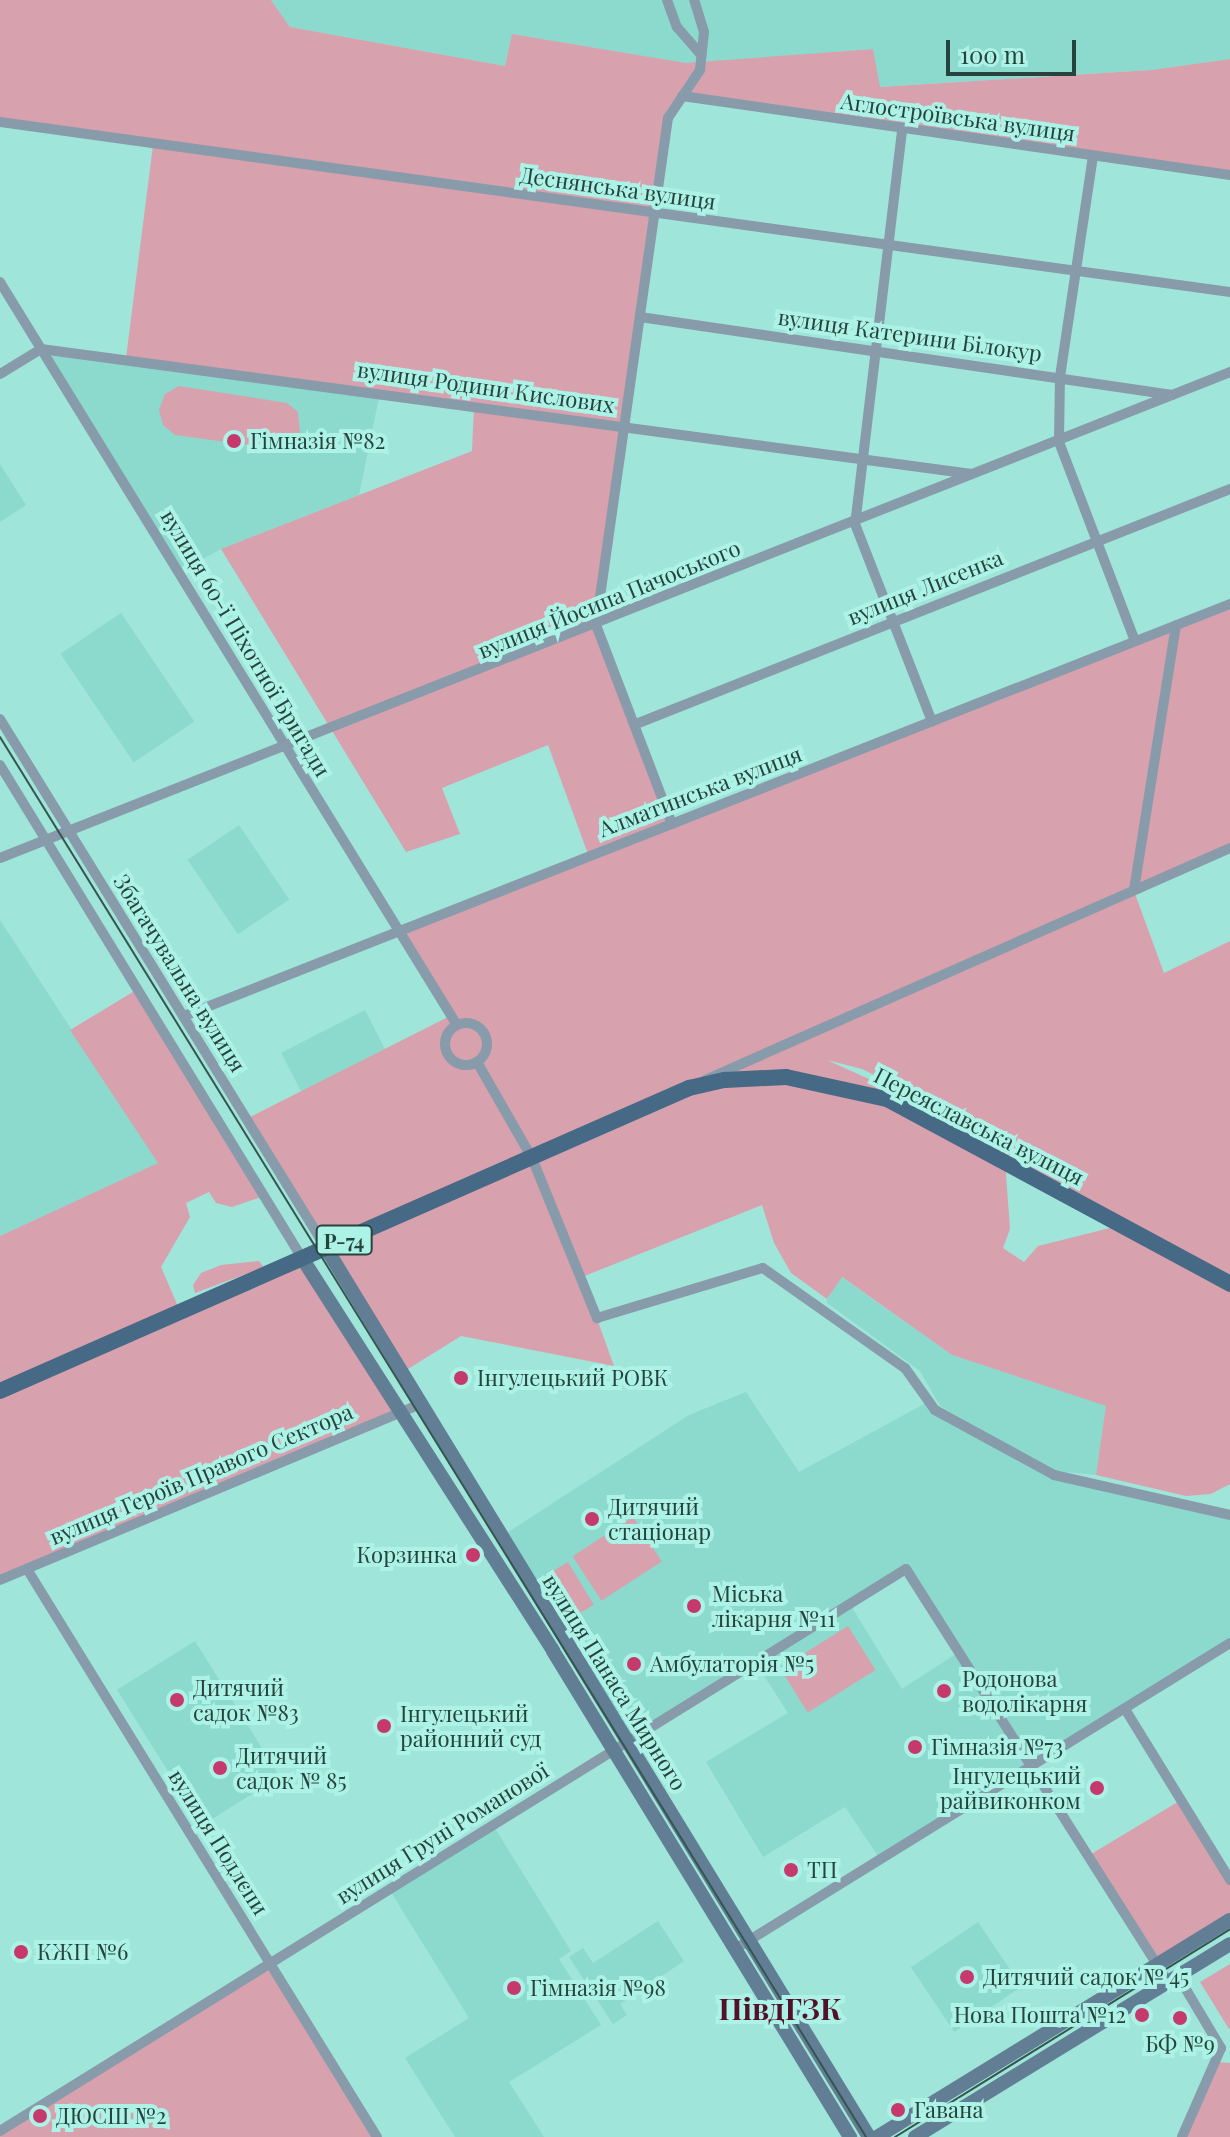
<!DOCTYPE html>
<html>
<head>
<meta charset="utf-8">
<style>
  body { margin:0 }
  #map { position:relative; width:1230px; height:2137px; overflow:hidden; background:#a0e5d9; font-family:"Playfair Display",serif }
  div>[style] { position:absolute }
  .built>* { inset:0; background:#8bdacd; transform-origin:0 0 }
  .green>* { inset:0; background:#d8a1ae; transform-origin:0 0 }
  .minor>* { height:10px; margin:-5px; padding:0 5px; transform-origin:5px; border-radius:5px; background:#889baa }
  .minor>.ring { margin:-5px; padding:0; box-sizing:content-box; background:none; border:10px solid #889baa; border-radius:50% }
  .secondary>* { height:14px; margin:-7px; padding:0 7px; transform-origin:7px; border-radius:7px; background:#627e95 }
  .primary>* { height:16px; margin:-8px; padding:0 8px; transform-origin:8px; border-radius:8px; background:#466985 }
  .tram>* { height:2px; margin:-1px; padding:0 1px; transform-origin:1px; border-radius:1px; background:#355650 }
  .dots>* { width:22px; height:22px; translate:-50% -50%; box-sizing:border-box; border:4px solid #adf2e6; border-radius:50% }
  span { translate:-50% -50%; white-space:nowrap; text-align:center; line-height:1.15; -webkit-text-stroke:8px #adf2e6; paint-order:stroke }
  .shield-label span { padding:2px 6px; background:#adf2e6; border:2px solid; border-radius:6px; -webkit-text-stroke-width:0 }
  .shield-label { font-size:20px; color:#27433e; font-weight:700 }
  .street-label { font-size:22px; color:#27433e }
  .poi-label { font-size:22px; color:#27433e }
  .left { translate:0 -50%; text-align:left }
  .right { translate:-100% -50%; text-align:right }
  .district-label { font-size:30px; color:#531029; font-weight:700 }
  .scale { position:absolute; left:946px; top:40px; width:130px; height:36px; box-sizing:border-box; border:4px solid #27433e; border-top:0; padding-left:10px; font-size:24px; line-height:28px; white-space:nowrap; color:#27433e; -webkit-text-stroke:6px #adf2e6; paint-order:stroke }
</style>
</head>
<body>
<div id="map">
  <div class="built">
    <i style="clip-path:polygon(271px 0,1230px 0,1230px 59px,1151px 70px,879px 87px,872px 49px,691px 64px,512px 34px,505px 66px,290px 27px)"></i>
    <i style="clip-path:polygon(41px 349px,380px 393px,359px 495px,221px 549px,179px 572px)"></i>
    <i style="clip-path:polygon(0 464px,26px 505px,0 522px)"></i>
    <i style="left:121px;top:613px;width:131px;height:73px;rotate:56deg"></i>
    <i style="left:239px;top:825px;width:90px;height:62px;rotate:56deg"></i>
    <i style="clip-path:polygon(0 920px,159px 1163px,0 1236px)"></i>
    <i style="left:365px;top:1010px;width:44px;height:94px;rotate:63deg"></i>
    <i style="clip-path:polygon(841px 1277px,952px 1355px,1107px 1406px,1096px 1475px,1054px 1471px,940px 1406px,920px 1371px,826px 1302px)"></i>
    <i style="clip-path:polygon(evenodd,746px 1392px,799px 1472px,926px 1403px,1054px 1475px,1230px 1515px,1230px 1643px,880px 1859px,845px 1807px,763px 1857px,706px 1762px,788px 1713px,756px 1663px,627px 1742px,499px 1538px,689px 1415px,746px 1392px,906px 1570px,959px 1652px,902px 1689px,851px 1606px,906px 1570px)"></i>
    <i style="left:195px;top:1641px;width:160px;height:92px;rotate:58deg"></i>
    <i style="clip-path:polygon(493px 1825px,571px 1951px,559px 1959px,601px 2025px,509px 2082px,544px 2137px,455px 2137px,405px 2058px,469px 2018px,389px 1889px)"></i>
    <i style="clip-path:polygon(658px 1921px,684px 1961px,620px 2004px,627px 2015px,613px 2024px,569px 1957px,583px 1948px,593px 1963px)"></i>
    <i style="left:978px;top:1922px;width:78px;height:81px;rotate:56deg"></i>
  </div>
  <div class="green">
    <i style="clip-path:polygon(evenodd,0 0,271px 0,290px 27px,505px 66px,512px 34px,686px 63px,873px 49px,880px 87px,1151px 70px,1230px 59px,1230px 175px,682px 97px,674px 106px,596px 625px,672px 823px,1230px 604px,1230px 848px,1134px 891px,1164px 973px,1230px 941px,1230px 1484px,1211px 1494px,1186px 1496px,1096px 1475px,1106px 1406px,952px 1355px,842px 1277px,827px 1299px,791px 1273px,774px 1243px,762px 1205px,582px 1277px,614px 1366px,461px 1336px,400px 1374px,248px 1118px,450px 1016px,397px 928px,588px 854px,548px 745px,442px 788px,460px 834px,406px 852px,221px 549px,472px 451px,474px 406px,126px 358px,153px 145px,0 122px,0 0,827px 1060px,862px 1069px,1036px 1155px,827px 1060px,0 0,1005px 1161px,1122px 1225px,1038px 1246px,1024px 1262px,1003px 1248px,1010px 1229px,1005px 1161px)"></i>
    <i style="clip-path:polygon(179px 386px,287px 403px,298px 412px,300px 433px,290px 446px,278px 449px,175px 435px,163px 425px,159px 410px,165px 394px)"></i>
    <i style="clip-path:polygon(138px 989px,264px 1196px,232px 1207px,216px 1203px,209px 1192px,186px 1203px,190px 1217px,161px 1267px,180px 1311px,302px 1258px,403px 1411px,0 1580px,0 1236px,158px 1163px,70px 1030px)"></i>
    <i style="clip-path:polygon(259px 1261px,263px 1266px,257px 1270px,195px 1293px,193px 1285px,201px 1273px,221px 1265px)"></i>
    <i style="left:633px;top:1517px;width:53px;height:72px;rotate:57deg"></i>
    <i style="left:568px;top:1562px;width:50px;height:25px;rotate:59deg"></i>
    <i style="left:848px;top:1626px;width:52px;height:80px;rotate:58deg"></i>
    <i style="clip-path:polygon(1181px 1800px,1230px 1880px,1230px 1920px,1157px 1965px,1088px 1856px)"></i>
    <i style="clip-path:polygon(271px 1963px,377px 2137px,0 2137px,0 2131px)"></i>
    <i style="clip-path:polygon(1230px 1964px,1230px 2028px,1229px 2029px,1200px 1982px)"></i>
    <i style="clip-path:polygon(1215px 2062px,1230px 2063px,1230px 2137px,1182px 2137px)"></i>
  </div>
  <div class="minor">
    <i style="left:667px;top:0;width:29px;rotate:70deg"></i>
    <i style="left:677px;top:27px;width:37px;rotate:49deg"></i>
    <i style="left:682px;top:96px;width:554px;rotate:8.2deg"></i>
    <i style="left:0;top:122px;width:1242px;rotate:7.87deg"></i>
    <i style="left:902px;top:131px;width:396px;rotate:96.8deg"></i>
    <i style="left:855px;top:524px;width:212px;rotate:68.7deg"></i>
    <i style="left:1093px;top:156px;width:222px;rotate:98.5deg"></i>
    <i style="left:1060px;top:376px;width:66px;rotate:90.9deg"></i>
    <i style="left:1059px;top:442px;width:213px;rotate:69.1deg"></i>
    <i style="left:0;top:282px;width:872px;rotate:58.41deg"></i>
    <i style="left:640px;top:317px;width:538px;rotate:8.34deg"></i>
    <i style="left:0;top:374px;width:48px;rotate:-31.4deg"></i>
    <i style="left:41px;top:349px;width:939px;rotate:7.65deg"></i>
    <i style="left:0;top:719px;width:621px;rotate:58.36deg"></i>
    <i style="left:636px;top:724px;width:639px;rotate:-21.58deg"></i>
    <i style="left:0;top:765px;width:578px;rotate:58.51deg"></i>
    <i style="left:672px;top:824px;width:213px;rotate:-110.9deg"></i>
    <i style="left:596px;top:625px;width:512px;rotate:-81.92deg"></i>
    <i style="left:668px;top:118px;width:58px;rotate:-56.3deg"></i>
    <i style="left:700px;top:70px;width:38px;rotate:-84deg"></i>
    <i style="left:704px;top:32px;width:34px;rotate:-107deg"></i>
    <i style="left:0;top:858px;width:1323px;rotate:-21.56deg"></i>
    <i style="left:1134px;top:890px;width:268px;rotate:-81deg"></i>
    <i style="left:184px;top:1016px;width:1124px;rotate:-21.5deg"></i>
    <i class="ring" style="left:445px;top:1023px;width:32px;height:32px"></i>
    <i style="left:477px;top:1062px;width:111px;rotate:60.2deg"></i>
    <i style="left:532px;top:1158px;width:173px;rotate:67.9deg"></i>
    <i style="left:597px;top:1318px;width:173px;rotate:-16.8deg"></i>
    <i style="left:763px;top:1268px;width:174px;rotate:35.2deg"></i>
    <i style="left:905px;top:1368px;width:52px;rotate:54.5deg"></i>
    <i style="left:935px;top:1410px;width:136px;rotate:28.6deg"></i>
    <i style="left:1054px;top:1475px;width:180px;rotate:12.8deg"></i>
    <i style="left:705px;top:1080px;width:574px;rotate:-23.84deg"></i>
    <i style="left:27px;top:1569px;width:667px;rotate:58.36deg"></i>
    <i style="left:0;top:1580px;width:453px;rotate:-22.7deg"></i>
    <i style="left:1125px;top:1709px;width:201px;rotate:58.4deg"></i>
    <i style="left:735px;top:1949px;width:582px;rotate:-31.72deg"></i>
    <i style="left:1178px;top:1976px;width:84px;rotate:59.2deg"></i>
    <i style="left:1221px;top:2048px;width:97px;rotate:113.7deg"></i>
    <i style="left:0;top:2131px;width:1066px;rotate:-31.81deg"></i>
    <i style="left:906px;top:1569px;width:489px;rotate:57.6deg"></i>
  </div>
  <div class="secondary">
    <i style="left:326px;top:1248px;width:1042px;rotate:58.58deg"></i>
    <i style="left:302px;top:1258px;width:466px;rotate:57.4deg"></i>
    <i style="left:553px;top:1651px;width:570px;rotate:58.57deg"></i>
    <i style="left:877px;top:2137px;width:414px;rotate:-31.6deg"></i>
    <i style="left:915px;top:2137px;width:369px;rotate:-31.5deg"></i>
  </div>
  <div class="primary">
    <i style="left:0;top:1391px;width:753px;rotate:-23.74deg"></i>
    <i style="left:689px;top:1088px;width:37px;rotate:-13deg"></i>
    <i style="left:725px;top:1080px;width:61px;rotate:-2.8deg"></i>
    <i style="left:786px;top:1077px;width:103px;rotate:12.3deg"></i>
    <i style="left:887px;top:1099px;width:390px;rotate:28.3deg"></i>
  </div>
  <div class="tram">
    <i style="left:0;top:737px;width:1646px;rotate:58.26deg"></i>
    <i style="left:895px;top:2137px;width:394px;rotate:-31.8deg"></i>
  </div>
  <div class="dots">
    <i style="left:234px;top:441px;background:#c5396c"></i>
    <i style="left:461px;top:1378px;background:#c5396c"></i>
    <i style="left:592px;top:1519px;background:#c5396c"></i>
    <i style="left:473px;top:1555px;background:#c5396c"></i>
    <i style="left:694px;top:1606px;background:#c5396c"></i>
    <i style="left:634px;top:1664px;background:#c5396c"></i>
    <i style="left:944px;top:1691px;background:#c5396c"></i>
    <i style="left:177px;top:1700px;background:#c5396c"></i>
    <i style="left:384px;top:1726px;background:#c5396c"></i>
    <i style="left:915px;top:1747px;background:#c5396c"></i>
    <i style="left:220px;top:1768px;background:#c5396c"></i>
    <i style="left:1097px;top:1788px;background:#c5396c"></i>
    <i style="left:791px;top:1870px;background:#c5396c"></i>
    <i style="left:21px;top:1952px;background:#c5396c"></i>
    <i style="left:967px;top:1977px;background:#c5396c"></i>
    <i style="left:514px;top:1988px;background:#c5396c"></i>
    <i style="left:1142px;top:2015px;background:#c5396c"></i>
    <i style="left:1180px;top:2018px;background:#c5396c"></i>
    <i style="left:898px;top:2110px;background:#c5396c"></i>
    <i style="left:40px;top:2116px;background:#c5396c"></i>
  </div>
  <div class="shield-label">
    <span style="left:344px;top:1240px">Р-74</span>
  </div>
  <div class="street-label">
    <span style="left:958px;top:117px;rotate:8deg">Аглостроївська вулиця</span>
    <span style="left:618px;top:188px;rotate:8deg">Деснянська вулиця</span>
    <span style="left:910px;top:335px;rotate:8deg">вулиця Катерини Білокур</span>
    <span style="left:486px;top:387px;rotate:8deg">вулиця Родини Кислових</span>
    <span style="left:925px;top:587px;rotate:-22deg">вулиця Лисенка</span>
    <span style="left:609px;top:599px;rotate:-22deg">вулиця Йосипа Пачоського</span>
    <span style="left:246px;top:643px;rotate:59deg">вулиця 60-ї Піхотної Бригади</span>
    <span style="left:700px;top:791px;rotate:-21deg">Алматинська вулиця</span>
    <span style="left:180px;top:973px;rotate:58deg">Збагачувальна вулиця</span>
    <span style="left:979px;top:1126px;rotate:27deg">Переяславська вулиця</span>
    <span style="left:201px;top:1474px;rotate:-23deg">вулиця Героїв Правого Сектора</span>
    <span style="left:615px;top:1682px;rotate:58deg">вулиця Панаса Мирного</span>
    <span style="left:442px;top:1833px;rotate:-32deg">вулиця Груні Романової</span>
    <span style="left:219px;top:1842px;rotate:58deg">вулиця Подлєпи</span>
  </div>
  <div class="poi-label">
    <span class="left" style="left:250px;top:441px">Гімназія №82</span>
    <span class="left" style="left:477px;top:1378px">Інгулецький РОВК</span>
    <span class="left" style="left:608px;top:1519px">Дитячий<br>стаціонар</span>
    <span class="right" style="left:457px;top:1555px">Корзинка</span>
    <span class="left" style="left:712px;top:1606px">Міська<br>лікарня №11</span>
    <span class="left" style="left:650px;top:1664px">Амбулаторія №5</span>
    <span class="left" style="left:962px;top:1691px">Родонова<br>водолікарня</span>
    <span class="left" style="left:193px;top:1700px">Дитячий<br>садок №83</span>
    <span class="left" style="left:400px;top:1726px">Інгулецький<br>районний суд</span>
    <span class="left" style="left:931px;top:1747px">Гімназія №73</span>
    <span class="left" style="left:236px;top:1768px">Дитячий<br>садок № 85</span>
    <span class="right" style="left:1081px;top:1788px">Інгулецький<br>райвиконком</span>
    <span class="left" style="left:807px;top:1870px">ТП</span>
    <span class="left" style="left:37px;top:1952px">КЖП №6</span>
    <span class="left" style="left:983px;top:1977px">Дитячий садок № 45</span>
    <span class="left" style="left:530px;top:1988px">Гімназія №98</span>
    <span class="right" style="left:1126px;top:2015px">Нова Пошта №12</span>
    <span style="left:1180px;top:2044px">БФ №9</span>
    <span class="left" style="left:914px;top:2110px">Гавана</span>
    <span class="left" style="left:56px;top:2116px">ДЮСШ №2</span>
  </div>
  <div class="district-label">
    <span style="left:780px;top:2008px">ПівдГЗК</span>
  </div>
  <div class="scale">100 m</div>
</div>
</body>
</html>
